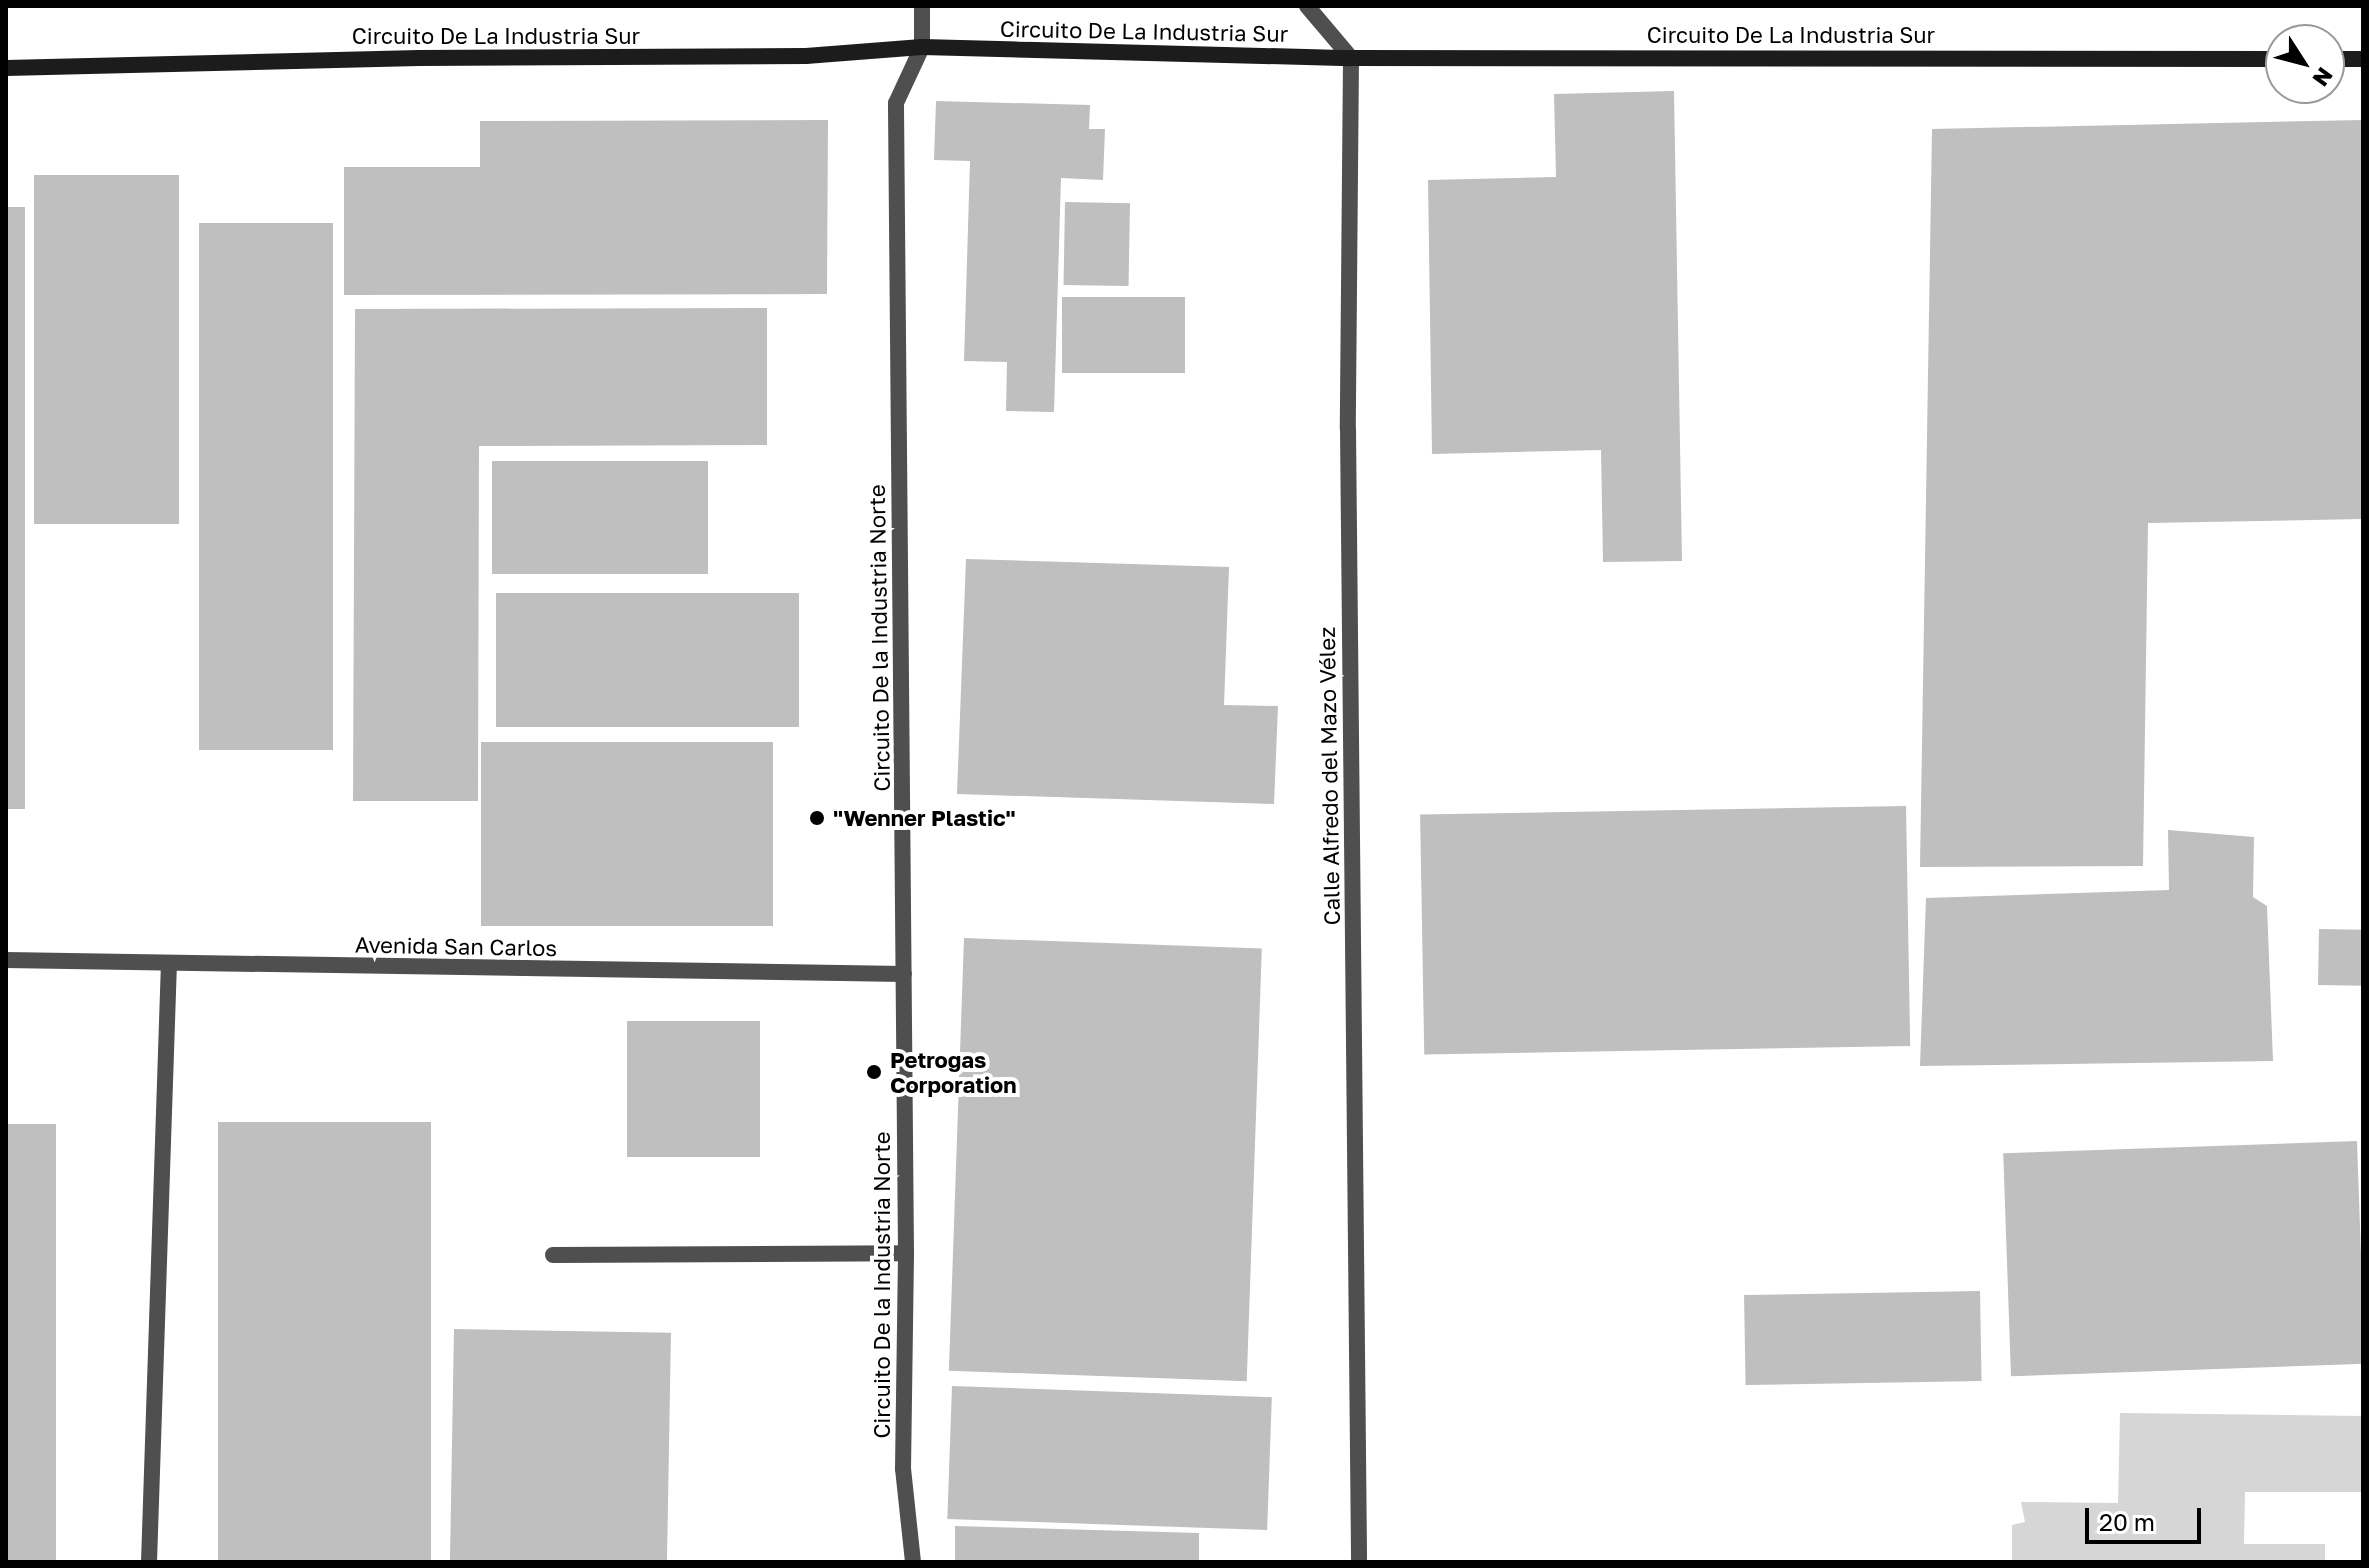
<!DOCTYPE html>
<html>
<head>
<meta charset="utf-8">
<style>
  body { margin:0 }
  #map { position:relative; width:2369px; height:1568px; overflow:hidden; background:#fff; font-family:"Golos Text",sans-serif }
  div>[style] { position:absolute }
  .green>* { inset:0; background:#d6d6d6 }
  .building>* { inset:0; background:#bfbfbf; transform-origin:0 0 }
  .lane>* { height:16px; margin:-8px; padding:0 8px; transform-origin:8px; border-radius:8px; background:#4f4f4f }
  .street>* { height:16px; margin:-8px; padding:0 8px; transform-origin:8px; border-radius:8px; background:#4f4f4f }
  .secondary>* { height:16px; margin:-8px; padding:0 8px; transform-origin:8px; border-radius:8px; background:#1c1c1c }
  .dots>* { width:22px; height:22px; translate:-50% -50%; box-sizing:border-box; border:4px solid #fff; border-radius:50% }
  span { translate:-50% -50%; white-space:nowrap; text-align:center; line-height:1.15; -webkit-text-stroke:8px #fff; paint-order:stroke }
  .street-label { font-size:22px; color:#000 }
  .poi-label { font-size:22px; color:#000; font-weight:700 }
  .left { translate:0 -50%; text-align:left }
  .frame { position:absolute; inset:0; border:8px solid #000; pointer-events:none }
  .north { position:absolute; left:2265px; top:24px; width:80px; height:80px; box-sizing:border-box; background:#fff; border:2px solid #999; border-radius:50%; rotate:126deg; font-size:22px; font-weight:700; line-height:32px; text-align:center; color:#000 }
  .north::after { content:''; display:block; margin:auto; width:28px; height:36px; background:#000; clip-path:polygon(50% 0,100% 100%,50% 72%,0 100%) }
  .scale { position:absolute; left:2085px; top:1508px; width:116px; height:36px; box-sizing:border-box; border:4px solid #000; border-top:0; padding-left:10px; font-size:24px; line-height:28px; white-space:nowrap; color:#000; -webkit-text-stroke:6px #fff; paint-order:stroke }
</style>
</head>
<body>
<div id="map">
  <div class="green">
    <i style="clip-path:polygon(2120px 1413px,2363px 1416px,2363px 1492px,2245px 1492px,2244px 1544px,2325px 1544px,2325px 1562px,2012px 1562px,2012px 1525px,2025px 1522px,2021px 1502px,2118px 1503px)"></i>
  </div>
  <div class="building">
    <i style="clip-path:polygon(1674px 91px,1682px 561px,1603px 562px,1601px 450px,1432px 454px,1428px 180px,1556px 177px,1554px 94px)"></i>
    <i style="clip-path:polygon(936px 101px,1090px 105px,1089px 129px,1105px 129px,1103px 180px,1061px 178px,1054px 412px,1006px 411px,1007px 362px,964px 361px,970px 161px,934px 160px)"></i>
    <i style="clip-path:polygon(828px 120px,827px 294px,344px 295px,344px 167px,480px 167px,480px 121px)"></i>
    <i style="clip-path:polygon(2363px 120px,2363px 519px,2148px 523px,2143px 866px,1920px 867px,1932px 129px)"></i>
    <i style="left:179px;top:175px;width:349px;height:145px;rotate:90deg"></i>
    <i style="left:1065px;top:202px;width:65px;height:83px;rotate:1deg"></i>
    <i style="left:6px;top:207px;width:19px;height:602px"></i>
    <i style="left:199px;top:223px;width:134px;height:527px"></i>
    <i style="left:1185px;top:297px;width:76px;height:123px;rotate:90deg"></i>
    <i style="clip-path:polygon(767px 308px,767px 445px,479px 446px,478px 801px,353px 801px,355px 309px)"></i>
    <i style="left:708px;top:461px;width:113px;height:216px;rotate:90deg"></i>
    <i style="clip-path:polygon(966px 559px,1229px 567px,1224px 705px,1278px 706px,1274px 804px,957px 794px)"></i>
    <i style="left:799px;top:593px;width:134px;height:303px;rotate:90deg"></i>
    <i style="left:773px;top:742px;width:184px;height:292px;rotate:90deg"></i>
    <i style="left:1906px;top:806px;width:240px;height:486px;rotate:89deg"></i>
    <i style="clip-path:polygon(2168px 830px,2254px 837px,2253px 897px,2267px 906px,2273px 1061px,1920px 1066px,1926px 898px,2169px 890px)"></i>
    <i style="left:2319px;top:929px;width:44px;height:56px;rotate:1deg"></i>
    <i style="left:964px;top:938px;width:298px;height:433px;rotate:2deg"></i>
    <i style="left:627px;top:1021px;width:133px;height:136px"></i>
    <i style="left:431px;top:1122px;width:440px;height:213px;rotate:90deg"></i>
    <i style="left:6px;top:1124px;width:50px;height:438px"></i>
    <i style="left:2357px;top:1141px;width:223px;height:354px;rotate:88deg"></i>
    <i style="left:1980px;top:1291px;width:90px;height:236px;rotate:89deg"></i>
    <i style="left:454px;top:1329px;width:217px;height:233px;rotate:1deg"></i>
    <i style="left:952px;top:1386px;width:320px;height:133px;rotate:2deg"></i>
    <i style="clip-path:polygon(955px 1526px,1199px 1533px,1199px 1562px,955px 1562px)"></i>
  </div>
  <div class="lane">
    <i style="left:6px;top:960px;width:898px;rotate:0.89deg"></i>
    <i style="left:553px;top:1255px;width:353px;rotate:-0.3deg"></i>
    <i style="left:149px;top:1562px;width:599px;rotate:-88.09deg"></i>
  </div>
  <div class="street">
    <i style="left:1307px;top:6px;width:68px;rotate:49.8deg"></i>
    <i style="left:1351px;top:58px;width:371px;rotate:90.5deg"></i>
    <i style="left:1348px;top:429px;width:1133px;rotate:89.44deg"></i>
    <i style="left:913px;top:1562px;width:94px;rotate:-96.1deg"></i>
    <i style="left:903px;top:1469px;width:216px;rotate:-89.2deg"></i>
    <i style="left:906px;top:1253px;width:1150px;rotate:-90.5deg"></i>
    <i style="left:896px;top:103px;width:62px;rotate:-65.1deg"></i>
    <i style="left:922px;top:47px;width:41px;rotate:-90deg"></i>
  </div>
  <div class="secondary">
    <i style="left:2329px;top:59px;width:34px"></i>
    <i style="left:6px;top:68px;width:413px;rotate:-1.4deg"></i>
    <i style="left:419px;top:58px;width:387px;rotate:-0.3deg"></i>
    <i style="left:806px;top:56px;width:116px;rotate:-4.4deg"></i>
    <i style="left:922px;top:47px;width:429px;rotate:1.5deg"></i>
    <i style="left:1351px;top:58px;width:930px;rotate:0.06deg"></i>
  </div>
  <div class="dots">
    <i style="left:817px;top:818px;background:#000"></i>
    <i style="left:874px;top:1072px;background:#000"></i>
  </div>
  <div class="street-label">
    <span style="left:1144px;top:31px;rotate:1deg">Circuito De La Industria Sur</span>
    <span style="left:1791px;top:35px">Circuito De La Industria Sur</span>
    <span style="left:496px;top:36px">Circuito De La Industria Sur</span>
    <span style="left:879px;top:638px;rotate:-91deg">Circuito De la Industria Norte</span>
    <span style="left:1329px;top:776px;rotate:-91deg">Calle Alfredo del Mazo Vélez</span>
    <span style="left:456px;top:946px;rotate:1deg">Avenida San Carlos</span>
    <span style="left:882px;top:1285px;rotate:-90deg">Circuito De la Industria Norte</span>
  </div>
  <div class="poi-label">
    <span class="left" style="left:833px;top:818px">"Wenner Plastic"</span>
    <span class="left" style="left:890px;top:1072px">Petrogas<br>Corporation</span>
  </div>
  <div class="frame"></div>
  <div class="north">N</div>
  <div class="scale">20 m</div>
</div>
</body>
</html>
